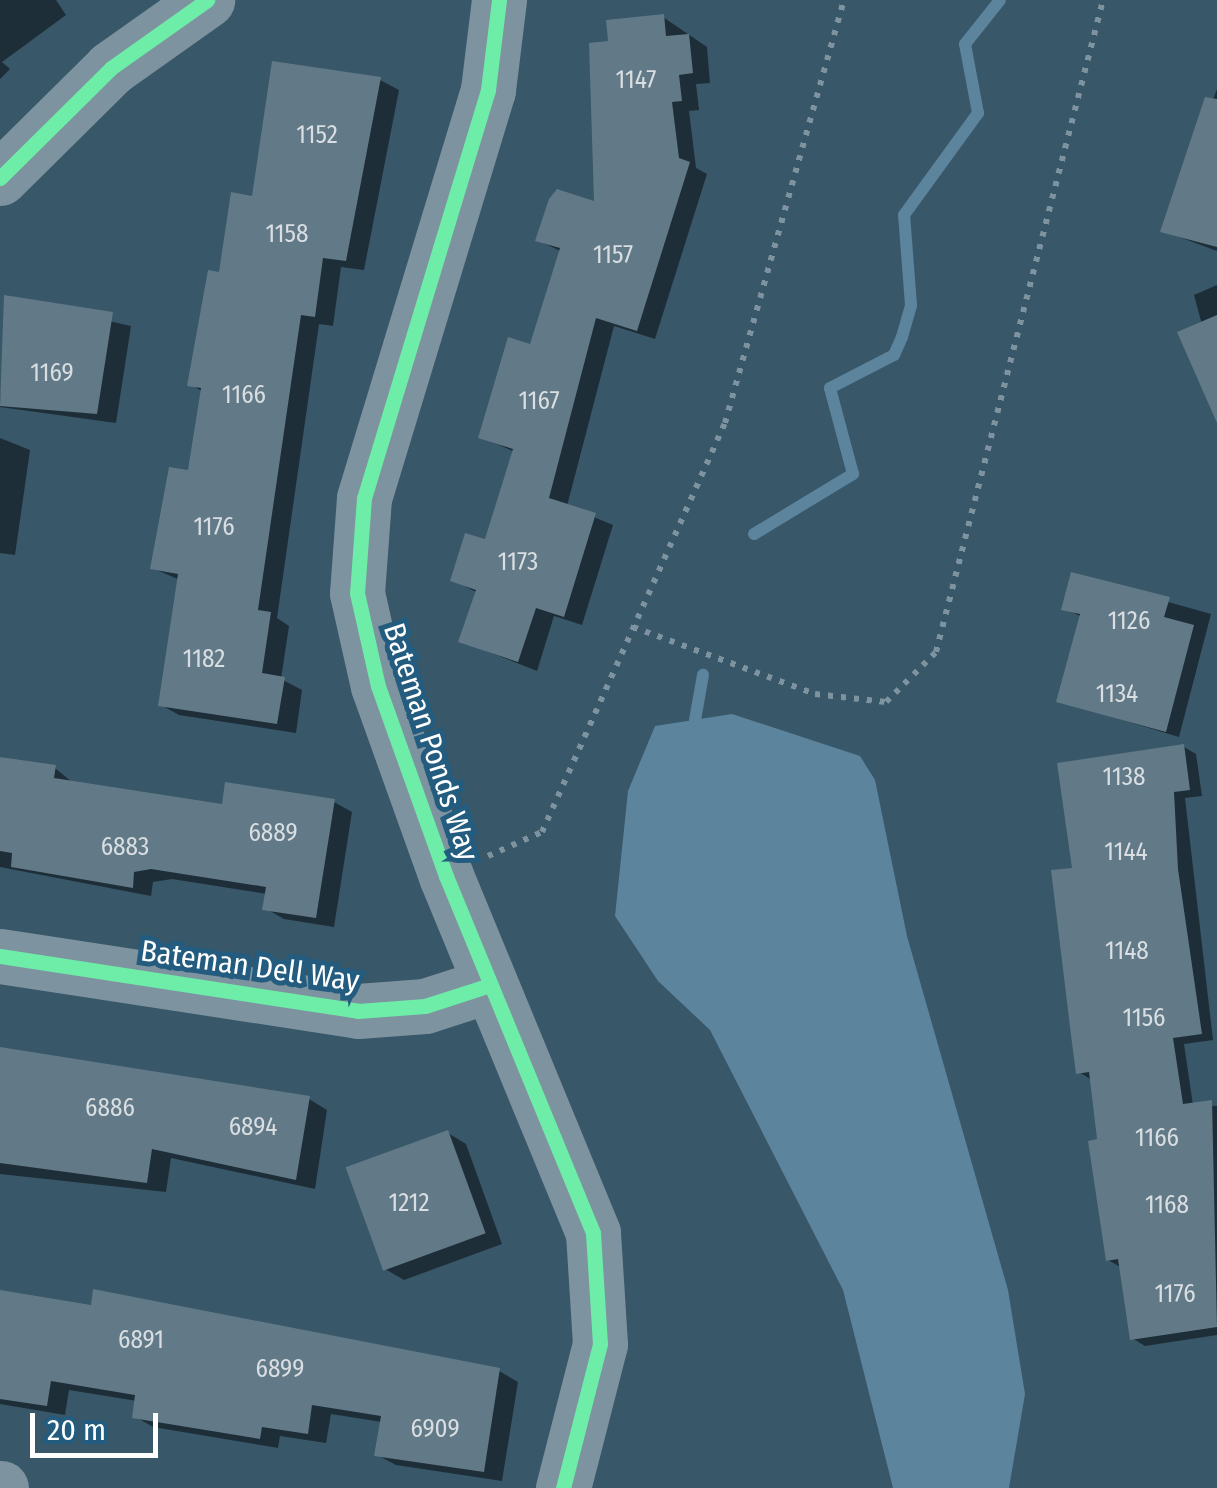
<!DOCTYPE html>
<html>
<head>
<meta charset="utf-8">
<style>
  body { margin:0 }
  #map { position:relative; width:1217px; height:1488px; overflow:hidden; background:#385769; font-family:"Fira Sans Condensed",sans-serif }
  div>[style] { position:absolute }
  .water>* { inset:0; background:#5c849c }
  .shadow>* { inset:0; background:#0007 }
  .stream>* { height:12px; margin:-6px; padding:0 6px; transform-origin:6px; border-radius:6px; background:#5c849c }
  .building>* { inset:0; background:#627987; transform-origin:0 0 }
  .path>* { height:6px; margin-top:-3px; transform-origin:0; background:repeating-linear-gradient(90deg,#7d93a0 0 5px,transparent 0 13px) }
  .minor>* { height:55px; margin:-27.5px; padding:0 27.5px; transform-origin:27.5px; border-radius:27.5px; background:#7d93a0 }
  .cycleway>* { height:15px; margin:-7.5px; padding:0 7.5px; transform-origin:7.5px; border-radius:7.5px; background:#6deda7 }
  span { translate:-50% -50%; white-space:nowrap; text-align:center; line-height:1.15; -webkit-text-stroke:10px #235c7e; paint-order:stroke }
  .number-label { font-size:25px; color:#d8dee1 }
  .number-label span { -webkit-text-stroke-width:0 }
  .street-label { font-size:30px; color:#fff }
  .scale { position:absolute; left:30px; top:1413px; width:128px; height:45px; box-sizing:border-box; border:5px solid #fff; border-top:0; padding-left:12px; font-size:30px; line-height:35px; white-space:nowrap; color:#fff; -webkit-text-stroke:8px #235c7e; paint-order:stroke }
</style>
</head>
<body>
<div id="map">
  <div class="water">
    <i style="clip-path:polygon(732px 714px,860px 756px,875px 780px,907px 936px,1008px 1290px,1025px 1394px,1009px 1488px,893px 1488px,843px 1290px,710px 1030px,658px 981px,615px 916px,628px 791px,655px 726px)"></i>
  </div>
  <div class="shadow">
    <i style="clip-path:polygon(0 0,56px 0,66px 15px,2px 62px,10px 69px,0 79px)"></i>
    <i style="clip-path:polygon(663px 17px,707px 47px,710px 83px,696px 84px,699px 110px,689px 111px,696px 168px,707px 174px,655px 339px,614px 326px,567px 506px,613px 525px,582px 625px,554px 616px,537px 671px,461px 641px,478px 593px,453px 580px,487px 542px,515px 452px,481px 437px,531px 348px,562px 252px,538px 240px,597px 204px,610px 43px)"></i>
    <i style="clip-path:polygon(380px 80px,399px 90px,364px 270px,341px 267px,333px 326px,319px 324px,277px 618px,289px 626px,281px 679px,302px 690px,296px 733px,179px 715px,161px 705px,180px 580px,152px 568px,190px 473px,203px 392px,190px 384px,221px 275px,254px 198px)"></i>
    <i style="clip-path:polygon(1217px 89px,1217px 251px,1163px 231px)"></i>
    <i style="clip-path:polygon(1217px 285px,1217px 381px,1194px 295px)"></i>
    <i style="clip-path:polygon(7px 298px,131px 326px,116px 423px,0 407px)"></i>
    <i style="clip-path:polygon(0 438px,30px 450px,15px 555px,0 553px)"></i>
    <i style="clip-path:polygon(1072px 575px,1211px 614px,1179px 737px,1059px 701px,1082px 617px,1064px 608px)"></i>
    <i style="clip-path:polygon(1184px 747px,1196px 754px,1202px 796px,1185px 798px,1213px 1040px,1184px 1044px,1193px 1105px,1217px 1106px,1217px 1335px,1145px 1346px,1132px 1338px,1122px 1268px,1108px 1260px,1092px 1080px,1079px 1072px,1074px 870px)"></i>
    <i style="clip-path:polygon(0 757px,55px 768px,73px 783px,224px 806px,334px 802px,352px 812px,334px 927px,284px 919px,265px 908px,267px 894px,172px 879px,153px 882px,151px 896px,0 867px)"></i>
    <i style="clip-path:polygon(0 1050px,309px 1099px,327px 1110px,315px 1189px,171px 1158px,166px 1192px,0 1174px)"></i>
    <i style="clip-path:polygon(448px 1133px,466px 1144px,502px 1244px,404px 1280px,385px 1269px)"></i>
    <i style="clip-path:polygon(0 1292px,499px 1371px,518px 1382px,502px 1481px,396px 1465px,377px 1455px,382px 1422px,331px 1414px,326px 1443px,280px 1436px,278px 1448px,153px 1427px,134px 1416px,137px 1401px,69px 1390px,65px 1415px,0 1404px)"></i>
  </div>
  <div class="stream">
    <i style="left:754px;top:534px;width:116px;rotate:-31.2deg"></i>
    <i style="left:853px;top:474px;width:89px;rotate:-105deg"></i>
    <i style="left:830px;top:388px;width:72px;rotate:-27.3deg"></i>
    <i style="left:894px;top:355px;width:20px;rotate:-66deg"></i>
    <i style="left:902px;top:337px;width:33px;rotate:-74deg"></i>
    <i style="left:911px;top:305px;width:90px;rotate:-94.4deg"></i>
    <i style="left:904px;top:215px;width:126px;rotate:-54deg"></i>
    <i style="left:978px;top:113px;width:70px;rotate:-100.7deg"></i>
    <i style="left:965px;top:44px;width:56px;rotate:-51.5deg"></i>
    <i style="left:695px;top:720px;width:46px;rotate:-79.9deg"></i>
  </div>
  <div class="building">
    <i style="clip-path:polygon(664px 14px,666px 36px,689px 34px,693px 73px,679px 75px,682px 101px,672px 102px,679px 158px,690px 162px,637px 331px,596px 318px,549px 498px,596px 513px,564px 617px,536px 608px,518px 662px,458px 642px,476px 590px,450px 581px,465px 533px,485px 539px,513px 449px,478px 438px,508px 337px,530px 344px,560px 248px,535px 241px,549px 199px,557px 189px,594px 201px,589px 43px,608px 41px,606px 20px)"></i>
    <i style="clip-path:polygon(272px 61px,381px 77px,346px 261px,323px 258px,315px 317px,301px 315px,258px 610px,271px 612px,262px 673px,285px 677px,277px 724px,158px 706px,178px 574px,150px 569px,169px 467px,188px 470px,201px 388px,187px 386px,208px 270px,219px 272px,231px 192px,252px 196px)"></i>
    <i style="clip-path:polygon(1205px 97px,1217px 99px,1217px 247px,1160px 232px)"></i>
    <i style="clip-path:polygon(4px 295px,113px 312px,97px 414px,0 406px)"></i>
    <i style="clip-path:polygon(1217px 315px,1217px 423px,1177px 332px)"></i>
    <i style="clip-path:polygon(1071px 572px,1170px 597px,1164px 617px,1194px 625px,1166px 732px,1056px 702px,1080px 614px,1061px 610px)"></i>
    <i style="clip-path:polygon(1184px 744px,1190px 790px,1174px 792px,1178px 869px,1202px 1034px,1173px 1038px,1183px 1104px,1212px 1100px,1217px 1327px,1130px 1340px,1118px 1259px,1106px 1261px,1088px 1141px,1097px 1139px,1089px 1072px,1076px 1074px,1071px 1035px,1051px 870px,1072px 868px,1057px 763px)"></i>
    <i style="clip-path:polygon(0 757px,56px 765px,54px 778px,222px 804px,225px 782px,335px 799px,316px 918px,262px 910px,266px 887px,151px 869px,134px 872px,133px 888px,11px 867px,12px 853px,0 851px)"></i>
    <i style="clip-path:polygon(0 1047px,310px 1096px,296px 1180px,152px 1149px,147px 1183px,0 1163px)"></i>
    <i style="left:448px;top:1130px;width:110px;height:109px;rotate:70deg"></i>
    <i style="clip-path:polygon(93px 1289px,500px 1368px,484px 1472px,374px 1456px,381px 1416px,312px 1405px,308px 1434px,262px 1427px,260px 1439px,132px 1418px,135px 1395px,51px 1381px,47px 1406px,0 1399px,0 1290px,91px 1305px)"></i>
  </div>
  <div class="path">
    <i style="left:633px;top:627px;width:194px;rotate:20.2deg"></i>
    <i style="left:815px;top:694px;width:71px;rotate:6.4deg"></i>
    <i style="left:886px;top:702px;width:71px;rotate:-45deg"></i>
    <i style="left:936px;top:652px;width:673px;rotate:-75.63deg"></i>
    <i style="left:488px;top:856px;width:59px;rotate:-24deg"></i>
    <i style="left:542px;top:832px;width:448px;rotate:-65.9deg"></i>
    <i style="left:725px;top:423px;width:439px;rotate:-74.3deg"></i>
  </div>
  <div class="minor">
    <i style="left:499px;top:0;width:91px;rotate:97deg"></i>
    <i style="left:488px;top:90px;width:426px;rotate:106.9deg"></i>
    <i style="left:364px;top:498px;width:95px;rotate:94.2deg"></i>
    <i style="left:357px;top:593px;width:95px;rotate:77.3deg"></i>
    <i style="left:378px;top:686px;width:202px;rotate:70.3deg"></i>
    <i style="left:446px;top:876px;width:386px;rotate:67.6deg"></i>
    <i style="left:593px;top:1233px;width:111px;rotate:86.4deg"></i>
    <i style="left:600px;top:1344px;width:149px;rotate:104.4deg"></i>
    <i style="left:0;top:178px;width:156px;rotate:-44.7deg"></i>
    <i style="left:111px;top:68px;width:118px;rotate:-35.3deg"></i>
    <i style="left:0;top:956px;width:362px;rotate:8.7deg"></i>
    <i style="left:358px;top:1011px;width:67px;rotate:-4.3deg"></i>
    <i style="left:425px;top:1006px;width:68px;rotate:-17.9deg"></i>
    <i style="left:0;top:1488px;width:1px"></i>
  </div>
  <div class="cycleway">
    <i style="left:499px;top:0;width:91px;rotate:97deg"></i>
    <i style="left:488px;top:90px;width:426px;rotate:106.9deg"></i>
    <i style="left:364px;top:498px;width:95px;rotate:94.2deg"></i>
    <i style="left:357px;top:593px;width:95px;rotate:77.3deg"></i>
    <i style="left:378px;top:686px;width:202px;rotate:70.3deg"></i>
    <i style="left:446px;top:876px;width:386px;rotate:67.6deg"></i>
    <i style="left:593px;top:1233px;width:111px;rotate:86.4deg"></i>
    <i style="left:600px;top:1344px;width:149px;rotate:104.4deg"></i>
    <i style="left:0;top:178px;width:156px;rotate:-44.7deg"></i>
    <i style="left:111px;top:68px;width:118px;rotate:-35.3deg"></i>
    <i style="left:0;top:956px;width:362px;rotate:8.7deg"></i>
    <i style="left:358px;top:1011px;width:67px;rotate:-4.3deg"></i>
    <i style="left:425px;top:1006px;width:68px;rotate:-17.9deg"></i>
  </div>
  <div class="number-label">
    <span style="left:636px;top:80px">1147</span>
    <span style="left:317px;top:135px">1152</span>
    <span style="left:287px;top:234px">1158</span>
    <span style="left:613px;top:255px">1157</span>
    <span style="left:52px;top:373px">1169</span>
    <span style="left:244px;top:395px">1166</span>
    <span style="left:539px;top:401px">1167</span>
    <span style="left:214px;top:527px">1176</span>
    <span style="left:518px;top:562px">1173</span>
    <span style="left:1129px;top:621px">1126</span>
    <span style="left:204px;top:659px">1182</span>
    <span style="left:1117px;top:694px">1134</span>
    <span style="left:1124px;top:777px">1138</span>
    <span style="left:273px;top:833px">6889</span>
    <span style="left:125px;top:847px">6883</span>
    <span style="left:1126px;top:852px">1144</span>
    <span style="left:1127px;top:951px">1148</span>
    <span style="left:1144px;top:1018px">1156</span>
    <span style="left:110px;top:1108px">6886</span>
    <span style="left:253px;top:1127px">6894</span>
    <span style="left:1157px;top:1138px">1166</span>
    <span style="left:409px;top:1203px">1212</span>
    <span style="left:1167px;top:1205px">1168</span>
    <span style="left:1175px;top:1294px">1176</span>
    <span style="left:141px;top:1340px">6891</span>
    <span style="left:280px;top:1369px">6899</span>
    <span style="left:435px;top:1429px">6909</span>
  </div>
  <div class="street-label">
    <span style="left:431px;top:742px;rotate:72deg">Bateman Ponds Way</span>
    <span style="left:250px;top:966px;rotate:8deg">Bateman Dell Way</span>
  </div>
  <div class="scale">20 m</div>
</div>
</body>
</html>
